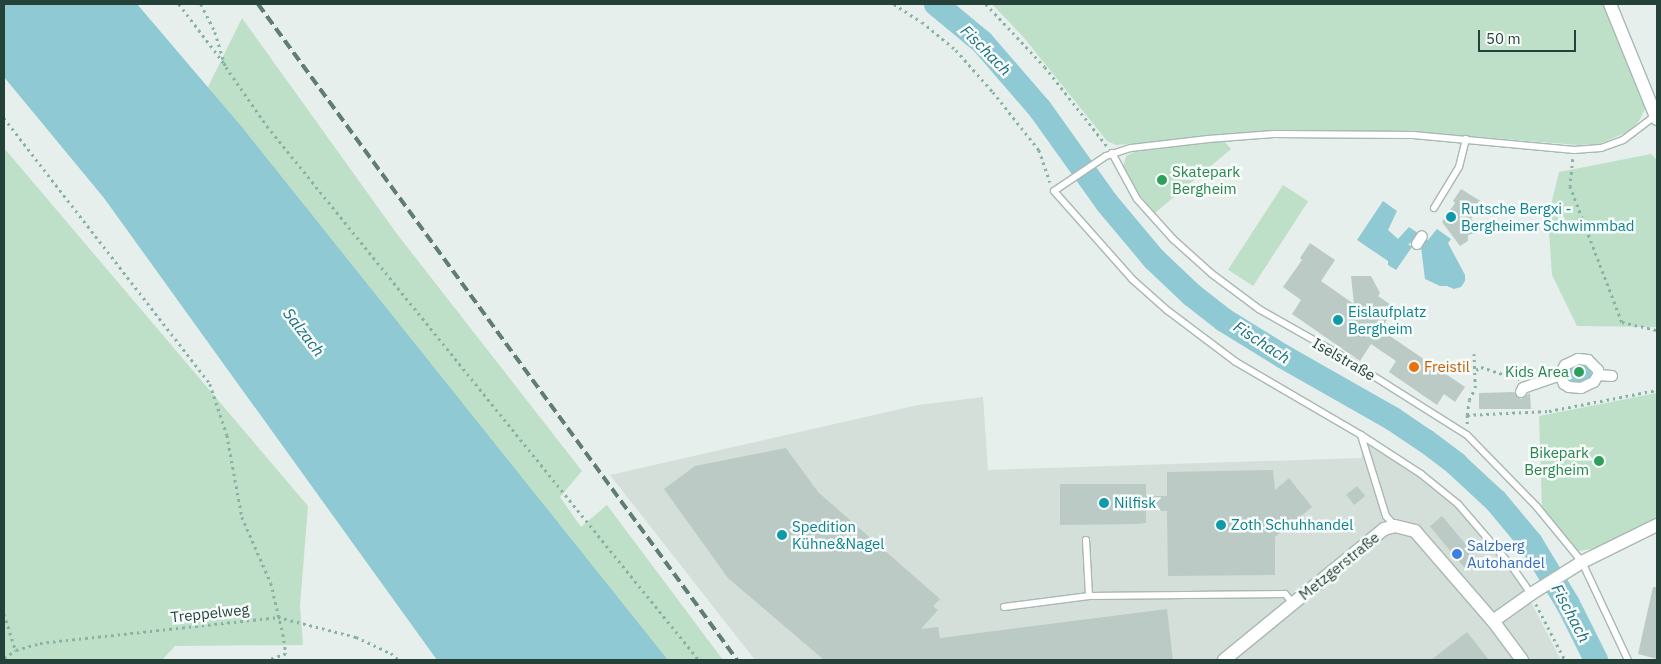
<!DOCTYPE html>
<html>
<head>
<meta charset="utf-8">
<style>
  body { margin:0 }
  #map { position:relative; width:1661px; height:664px; overflow:hidden; background:#e6efeb; font-family:"IBM Plex Sans",sans-serif }
  div>[style] { position:absolute }
  .built>* { inset:0; background:#d4dfda }
  .green>* { inset:0; background:#bfe0c8; transform-origin:0 0 }
  .water>* { inset:0; background:#8ec9d4 }
  .river>* { height:24px; margin:-12px; padding:0 12px; transform-origin:12px; border-radius:12px; background:#8ec9d4 }
  .building>* { inset:0; background:#bbcac4; transform-origin:0 0 }
  .path>* { height:2.5px; margin-top:-1.25px; transform-origin:0; background:repeating-linear-gradient(90deg,#86b3a5 0 2.5px,transparent 0 6.5px) }
  .roads { filter:drop-shadow(1px 0 #a8b8b2) drop-shadow(-1px 0 #a8b8b2) drop-shadow(0 1px #a8b8b2) drop-shadow(0 -1px #a8b8b2) }
  .service>* { height:6px; margin:-3px; padding:0 3px; transform-origin:3px; border-radius:3px; background:#fff }
  .pedestrian>* { height:10px; margin:-5px; padding:0 5px; transform-origin:5px; border-radius:5px; background:#fff }
  .minor>* { height:12px; margin:-6px; padding:0 6px; transform-origin:6px; border-radius:6px; background:#fff }
  .rail>* { height:4px; margin-top:-2px; transform-origin:0; background:repeating-linear-gradient(90deg,#5f7d75 0 10px,transparent 0 15px) }
  .dots>* { width:14px; height:14px; translate:-50% -50%; box-sizing:border-box; border:2px solid #f7fbf9; border-radius:50% }
  span { translate:-50% -50%; white-space:nowrap; text-align:center; line-height:1.15; -webkit-text-stroke:5px #f7fbf9; paint-order:stroke }
  .leisure-label { font-size:15px; color:#27864d }
  .left { translate:0 -50%; text-align:left }
  .right { translate:-100% -50%; text-align:right }
  .culture-label { font-size:15px; color:#0d838f }
  .street-label { font-size:15px; color:#24423a }
  .food-label { font-size:15px; color:#c56008 }
  .shop-label { font-size:15px; color:#366cbe }
  .water-label { font-size:16px; color:#1c6f80; font-style:italic }
  .frame { position:absolute; inset:0; border:5px solid #24423a; pointer-events:none }
  .scale { position:absolute; left:1478px; top:30px; width:98px; height:22px; box-sizing:border-box; border:2px solid #24423a; border-top:0; padding-left:6px; font-size:15px; line-height:18px; white-space:nowrap; color:#24423a; -webkit-text-stroke:4px #f7fbf9; paint-order:stroke }
</style>
</head>
<body>
<div id="map">
  <div class="built">
    <i style="clip-path:polygon(983px 397px,988px 470px,1361px 458px,1366px 444px,1416px 473px,1444px 495px,1480px 532px,1511px 569px,1534px 608px,1561px 660px,755px 660px,610px 475px,918px 405px)"></i>
  </div>
  <div class="green">
    <i style="clip-path:polygon(992px 4px,1607px 4px,1644px 95px,1645px 109px,1639px 121px,1630px 131px,1599px 144px,1578px 145px,1415px 132px,1272px 132px,1116px 145px,1107px 141px,1025px 39px)"></i>
    <i style="clip-path:polygon(242px 18px,397px 234px,582px 471px,560px 497px,581px 527px,607px 505px,723px 660px,668px 660px,208px 87px)"></i>
    <i style="clip-path:polygon(1224px 141px,1231px 149px,1155px 213px,1139px 194px,1123px 167px,1126px 156px,1134px 152px)"></i>
    <i style="clip-path:polygon(4px 148px,308px 506px,300px 606px,303px 645px,175px 646px,162px 660px,4px 660px)"></i>
    <i style="clip-path:polygon(1651px 154px,1657px 160px,1657px 327px,1577px 326px,1552px 275px,1548px 217px,1559px 172px)"></i>
    <i style="left:1283px;top:185px;width:30px;height:101px;rotate:33deg"></i>
    <i style="clip-path:polygon(1657px 393px,1657px 519px,1598px 548px,1579px 551px,1570px 544px,1542px 507px,1539px 416px)"></i>
  </div>
  <div class="water">
    <i style="clip-path:polygon(4px 4px,137px 4px,241px 126px,668px 660px,437px 660px,104px 198px,4px 77px)"></i>
    <i style="clip-path:polygon(1383px 201px,1397px 211px,1388px 230px,1398px 239px,1409px 227px,1428px 240px,1437px 229px,1451px 239px,1448px 243px,1465px 275px,1465px 281px,1461px 287px,1454px 289px,1447px 286px,1440px 286px,1425px 279px,1421px 247px,1414px 242px,1408px 244px,1412px 247px,1396px 270px,1388px 265px,1388px 261px,1357px 240px)"></i>
    <i style="clip-path:polygon(1583px 363px,1590px 366px,1592px 376px,1581px 384px,1572px 383px,1565px 374px,1568px 367px)"></i>
  </div>
  <div class="river">
    <i style="left:936px;top:4px;width:60px;rotate:39.6deg"></i>
    <i style="left:982px;top:42px;width:89px;rotate:49.1deg"></i>
    <i style="left:1040px;top:109px;width:115px;rotate:54.5deg"></i>
    <i style="left:1107px;top:203px;width:73px;rotate:50deg"></i>
    <i style="left:1154px;top:259px;width:52px;rotate:43.5deg"></i>
    <i style="left:1192px;top:295px;width:41px;rotate:38deg"></i>
    <i style="left:1224px;top:320px;width:70px;rotate:31.7deg"></i>
    <i style="left:1284px;top:357px;width:125px;rotate:29.6deg"></i>
    <i style="left:1393px;top:419px;width:40px;rotate:34deg"></i>
    <i style="left:1426px;top:441px;width:38px;rotate:37deg"></i>
    <i style="left:1456px;top:464px;width:54px;rotate:42.8deg"></i>
    <i style="left:1496px;top:501px;width:55px;rotate:50.2deg"></i>
    <i style="left:1531px;top:543px;width:71px;rotate:58.8deg"></i>
    <i style="left:1568px;top:604px;width:63px;rotate:63.4deg"></i>
  </div>
  <div class="building">
    <i style="clip-path:polygon(1461px 189px,1482px 202px,1471px 219px,1477px 224px,1478px 232px,1468px 235px,1468px 241px,1460px 246px,1442px 222px,1455px 203px,1453px 201px)"></i>
    <i style="clip-path:polygon(1310px 243px,1335px 260px,1321px 281px,1354px 304px,1351px 276px,1371px 276px,1380px 293px,1378px 296px,1394px 307px,1381px 330px,1465px 387px,1455px 402px,1444px 394px,1437px 405px,1389px 372px,1396px 361px,1371px 344px,1360px 361px,1292px 314px,1301px 300px,1283px 287px,1302px 260px,1300px 258px)"></i>
    <i style="clip-path:polygon(1514px 392px,1521px 399px,1530px 393px,1531px 409px,1479px 409px,1479px 393px)"></i>
    <i style="clip-path:polygon(786px 448px,818px 492px,940px 599px,933px 606px,938px 610px,921px 629px,938px 627px,940px 638px,1167px 609px,1173px 660px,824px 660px,728px 578px,664px 489px,695px 466px)"></i>
    <i style="clip-path:polygon(1273px 470px,1275px 490px,1289px 478px,1312px 507px,1275px 537px,1275px 575px,1168px 576px,1167px 511px,1146px 511px,1146px 523px,1138px 524px,1060px 525px,1060px 484px,1146px 484px,1146px 496px,1167px 496px,1167px 472px)"></i>
    <i style="left:1357px;top:486px;width:13px;height:14px;rotate:51deg"></i>
    <i style="left:1442px;top:516px;width:59px;height:16px;rotate:50deg"></i>
    <i style="clip-path:polygon(1653px 587px,1657px 587px,1657px 659px,1638px 654px)"></i>
    <i style="clip-path:polygon(1467px 632px,1489px 660px,1431px 660px)"></i>
  </div>
  <div class="path">
    <i style="left:179px;top:4px;width:74px;rotate:52.7deg"></i>
    <i style="left:201px;top:4px;width:31px;rotate:63deg"></i>
    <i style="left:215px;top:32px;width:37px;rotate:73deg"></i>
    <i style="left:226px;top:67px;width:72px;rotate:55.2deg"></i>
    <i style="left:267px;top:126px;width:687px;rotate:51.03deg"></i>
    <i style="left:894px;top:4px;width:33px;rotate:33deg"></i>
    <i style="left:922px;top:22px;width:44px;rotate:39.5deg"></i>
    <i style="left:956px;top:50px;width:56px;rotate:48.6deg"></i>
    <i style="left:993px;top:92px;width:74px;rotate:51.6deg"></i>
    <i style="left:1039px;top:150px;width:34px;rotate:71deg"></i>
    <i style="left:986px;top:4px;width:86px;rotate:46.9deg"></i>
    <i style="left:1045px;top:67px;width:100px;rotate:51.9deg"></i>
    <i style="left:4px;top:118px;width:336px;rotate:52.2deg"></i>
    <i style="left:210px;top:384px;width:54px;rotate:71.6deg"></i>
    <i style="left:227px;top:435px;width:83px;rotate:79.6deg"></i>
    <i style="left:242px;top:517px;width:72px;rotate:66.3deg"></i>
    <i style="left:271px;top:583px;width:52px;rotate:76.8deg"></i>
    <i style="left:283px;top:634px;width:20px;rotate:81deg"></i>
    <i style="left:286px;top:654px;width:18px;rotate:161deg"></i>
    <i style="left:1573px;top:159px;width:27px;rotate:96deg"></i>
    <i style="left:1570px;top:186px;width:146px;rotate:69.1deg"></i>
    <i style="left:1622px;top:322px;width:36px;rotate:13deg"></i>
    <i style="left:1476px;top:370px;width:6px;rotate:-31deg"></i>
    <i style="left:1481px;top:367px;width:40px;rotate:18deg"></i>
    <i style="left:1467px;top:415px;width:15px;rotate:-82deg"></i>
    <i style="left:1469px;top:400px;width:13px;rotate:-63deg"></i>
    <i style="left:1475px;top:388px;width:34px;rotate:-92deg"></i>
    <i style="left:1467px;top:424px;width:9px;rotate:-90deg"></i>
    <i style="left:1467px;top:415px;width:82px;rotate:-2.8deg"></i>
    <i style="left:1549px;top:411px;width:110px;rotate:-11deg"></i>
    <i style="left:1536px;top:604px;width:63px;rotate:62.6deg"></i>
    <i style="left:4px;top:614px;width:38px;rotate:72deg"></i>
    <i style="left:4px;top:658px;width:14px;rotate:-34deg"></i>
    <i style="left:16px;top:650px;width:25px;rotate:-16deg"></i>
    <i style="left:40px;top:643px;width:239px;rotate:-6.2deg"></i>
    <i style="left:278px;top:617px;width:81px;rotate:14.4deg"></i>
    <i style="left:356px;top:637px;width:38px;rotate:25deg"></i>
    <i style="left:391px;top:653px;width:11px;rotate:41deg"></i>
  </div>
  <div class="roads">
    <div class="service">
      <i style="left:1112px;top:153px;width:52px;rotate:61.5deg"></i>
      <i style="left:1137px;top:199px;width:54px;rotate:48deg"></i>
      <i style="left:1173px;top:239px;width:52px;rotate:41.9deg"></i>
      <i style="left:1212px;top:274px;width:59px;rotate:36.7deg"></i>
      <i style="left:1259px;top:309px;width:93px;rotate:29.6deg"></i>
      <i style="left:1340px;top:355px;width:150px;rotate:32.2deg"></i>
      <i style="left:1467px;top:435px;width:100px;rotate:45.8deg"></i>
      <i style="left:1537px;top:507px;width:71px;rotate:50.7deg"></i>
      <i style="left:1582px;top:562px;width:108px;rotate:64.9deg"></i>
      <i style="left:1434px;top:208px;width:48px;rotate:-58.6deg"></i>
      <i style="left:1459px;top:167px;width:29px;rotate:-76deg"></i>
      <i style="left:1361px;top:435px;width:72px;rotate:33deg"></i>
      <i style="left:1421px;top:474px;width:48px;rotate:39deg"></i>
      <i style="left:1458px;top:504px;width:84px;rotate:49.3deg"></i>
      <i style="left:1513px;top:568px;width:32px;rotate:55deg"></i>
      <i style="left:1395px;top:526px;width:13px;rotate:-132deg"></i>
      <i style="left:1386px;top:516px;width:85px;rotate:-107.2deg"></i>
      <i style="left:1361px;top:435px;width:145px;rotate:-149.7deg"></i>
      <i style="left:1236px;top:362px;width:85px;rotate:-143.1deg"></i>
      <i style="left:1168px;top:311px;width:47px;rotate:-138.5deg"></i>
      <i style="left:1133px;top:280px;width:119px;rotate:-131.6deg"></i>
      <i style="left:1054px;top:191px;width:63px;rotate:-33.9deg"></i>
      <i style="left:1106px;top:156px;width:26px;rotate:-18deg"></i>
      <i style="left:1131px;top:148px;width:78px;rotate:-6.7deg"></i>
      <i style="left:1208px;top:139px;width:66px;rotate:-4.3deg"></i>
      <i style="left:1274px;top:134px;width:139px;rotate:0.4deg"></i>
      <i style="left:1413px;top:135px;width:162px;rotate:5.3deg"></i>
      <i style="left:1574px;top:150px;width:27px;rotate:-4deg"></i>
      <i style="left:1601px;top:148px;width:23px;rotate:-20deg"></i>
      <i style="left:1623px;top:140px;width:40px;rotate:-37deg"></i>
      <i style="left:1086px;top:540px;width:56px;rotate:86.9deg"></i>
      <i style="left:1004px;top:607px;width:86px;rotate:-7.4deg"></i>
      <i style="left:1089px;top:596px;width:196px;rotate:-0.6deg"></i>
      <i style="left:1285px;top:594px;width:12px;rotate:48deg"></i>
    </div>
    <div class="pedestrian">
      <i style="left:1417px;top:244px;width:9px;rotate:-58deg"></i>
      <i style="left:1598px;top:375px;width:14px;rotate:4deg"></i>
      <i style="left:1521px;top:392px;width:4px;rotate:-63deg"></i>
      <i style="left:1523px;top:388px;width:39px;rotate:-19deg"></i>
      <i style="left:1560px;top:375px;width:10px;rotate:66deg"></i>
      <i style="left:1564px;top:384px;width:6px;rotate:31deg"></i>
      <i style="left:1569px;top:387px;width:12px;rotate:5deg"></i>
      <i style="left:1581px;top:388px;width:14px;rotate:-25deg"></i>
      <i style="left:1594px;top:382px;width:8px;rotate:-60deg"></i>
      <i style="left:1598px;top:375px;width:5px;rotate:-90deg"></i>
      <i style="left:1598px;top:370px;width:14px;rotate:-135deg"></i>
      <i style="left:1588px;top:360px;width:10px;rotate:-174deg"></i>
      <i style="left:1578px;top:359px;width:14px;rotate:155deg"></i>
      <i style="left:1565px;top:365px;width:11px;rotate:117deg"></i>
    </div>
    <div class="minor">
      <i style="left:1610px;top:4px;width:124px;rotate:67.8deg"></i>
      <i style="left:1224px;top:660px;width:207px;rotate:-39.3deg"></i>
      <i style="left:1384px;top:529px;width:11px;rotate:-15deg"></i>
      <i style="left:1395px;top:526px;width:21px;rotate:14deg"></i>
      <i style="left:1415px;top:531px;width:119px;rotate:49.1deg"></i>
      <i style="left:1522px;top:660px;width:49px;rotate:-126.6deg"></i>
      <i style="left:1493px;top:621px;width:47px;rotate:-35.4deg"></i>
      <i style="left:1531px;top:594px;width:60px;rotate:-32.1deg"></i>
      <i style="left:1582px;top:562px;width:84px;rotate:-26.3deg"></i>
    </div>
  </div>
  <div class="rail">
    <i style="left:258px;top:4px;width:812px;rotate:53.86deg"></i>
  </div>
  <div class="dots">
    <i style="left:1162px;top:180px;background:#2e9e5b"></i>
    <i style="left:1451px;top:217px;background:#0f9aa8"></i>
    <i style="left:1338px;top:320px;background:#0f9aa8"></i>
    <i style="left:1414px;top:367px;background:#e8710a"></i>
    <i style="left:1579px;top:372px;background:#2e9e5b"></i>
    <i style="left:1599px;top:461px;background:#2e9e5b"></i>
    <i style="left:1104px;top:503px;background:#0f9aa8"></i>
    <i style="left:1221px;top:525px;background:#0f9aa8"></i>
    <i style="left:782px;top:535px;background:#0f9aa8"></i>
    <i style="left:1457px;top:554px;background:#3f7fe0"></i>
  </div>
  <div class="leisure-label">
    <span class="left" style="left:1172px;top:180px">Skatepark<br>Bergheim</span>
    <span class="right" style="left:1569px;top:372px">Kids Area</span>
    <span class="right" style="left:1589px;top:461px">Bikepark<br>Bergheim</span>
  </div>
  <div class="culture-label">
    <span class="left" style="left:1461px;top:217px">Rutsche Bergxi -<br>Bergheimer Schwimmbad</span>
    <span class="left" style="left:1348px;top:320px">Eislaufplatz<br>Bergheim</span>
    <span class="left" style="left:1114px;top:503px">Nilfisk</span>
    <span class="left" style="left:1231px;top:525px">Zoth Schuhhandel</span>
    <span class="left" style="left:792px;top:535px">Spedition<br>Kühne&amp;Nagel</span>
  </div>
  <div class="street-label">
    <span style="left:1344px;top:359px;rotate:30deg">Iselstraße</span>
    <span style="left:1339px;top:566px;rotate:-39deg">Metzgerstraße</span>
    <span style="left:210px;top:613px;rotate:-6deg">Treppelweg</span>
  </div>
  <div class="food-label">
    <span class="left" style="left:1424px;top:367px">Freistil</span>
  </div>
  <div class="shop-label">
    <span class="left" style="left:1467px;top:554px">Salzberg<br>Autohandel</span>
  </div>
  <div class="water-label">
    <span style="left:986px;top:50px;rotate:45deg">Fischach</span>
    <span style="left:304px;top:332px;rotate:52deg">Salzach</span>
    <span style="left:1262px;top:342px;rotate:33deg">Fischach</span>
    <span style="left:1571px;top:613px;rotate:62deg">Fischach</span>
  </div>
  <div class="frame"></div>
  <div class="scale">50 m</div>
</div>
</body>
</html>
